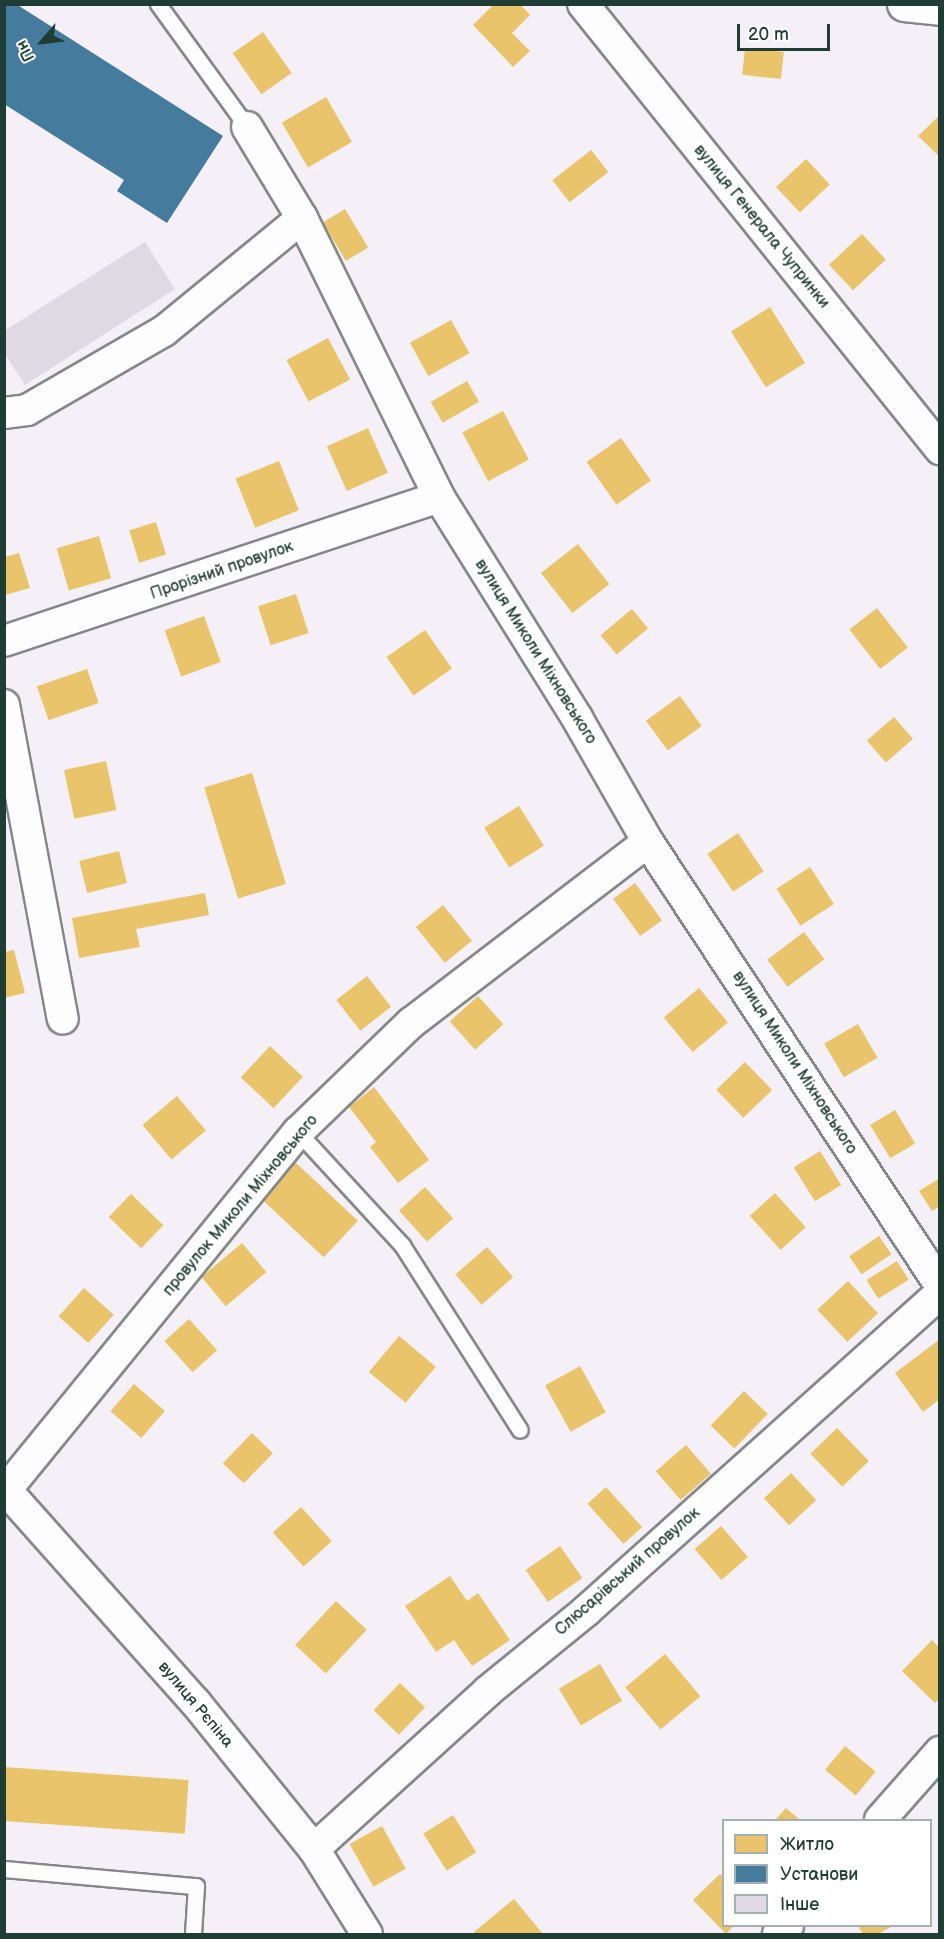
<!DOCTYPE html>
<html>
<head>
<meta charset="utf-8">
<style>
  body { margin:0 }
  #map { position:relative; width:944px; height:1939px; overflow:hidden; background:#f5f0f7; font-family:"Balsamiq Sans",sans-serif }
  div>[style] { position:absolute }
  .homes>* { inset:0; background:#e9c46a; transform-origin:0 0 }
  .public>* { inset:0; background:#457b9d }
  .building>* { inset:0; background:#dfd9e4 }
  .roads { filter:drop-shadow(2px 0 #85888a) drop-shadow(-2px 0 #85888a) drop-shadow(0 2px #85888a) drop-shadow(0 -2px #85888a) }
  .lane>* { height:15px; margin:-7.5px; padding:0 7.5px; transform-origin:7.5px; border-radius:7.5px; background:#fefdfe }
  .street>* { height:30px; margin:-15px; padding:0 15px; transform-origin:15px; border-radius:15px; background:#fefdfe }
  .secondary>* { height:33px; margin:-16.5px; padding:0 16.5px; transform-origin:16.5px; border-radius:16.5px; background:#fefdfe }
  span { translate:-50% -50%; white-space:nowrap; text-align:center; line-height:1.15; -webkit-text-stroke:6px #fff; paint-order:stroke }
  .street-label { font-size:16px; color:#1f3d34 }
  .frame { position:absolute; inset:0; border:6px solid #1f3d34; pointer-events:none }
  .legend { position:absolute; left:722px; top:1819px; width:210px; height:108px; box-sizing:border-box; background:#fff; border:2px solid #a5b1ae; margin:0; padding:8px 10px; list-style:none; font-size:18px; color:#1f3d34 }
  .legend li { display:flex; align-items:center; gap:12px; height:30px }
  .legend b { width:30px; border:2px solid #a5b1ae }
  .north { position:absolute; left:12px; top:12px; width:60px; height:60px; -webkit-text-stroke:4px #fff; paint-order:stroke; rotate:242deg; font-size:16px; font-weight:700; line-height:24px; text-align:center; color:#1f3d34 }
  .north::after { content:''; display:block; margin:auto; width:21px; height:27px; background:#1f3d34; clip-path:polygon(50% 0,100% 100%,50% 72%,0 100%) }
  .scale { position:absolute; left:737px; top:24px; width:93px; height:27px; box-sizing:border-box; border:3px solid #1f3d34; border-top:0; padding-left:8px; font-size:18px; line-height:21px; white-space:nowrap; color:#1f3d34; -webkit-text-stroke:4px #fff; paint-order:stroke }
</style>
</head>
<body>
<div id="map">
  <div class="homes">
    <i style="clip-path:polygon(494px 4px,520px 4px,530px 15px,512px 33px,530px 51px,513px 67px,473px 25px)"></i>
    <i style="left:263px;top:32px;width:50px;height:37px;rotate:55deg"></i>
    <i style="left:745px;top:48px;width:39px;height:27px;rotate:6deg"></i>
    <i style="left:326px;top:97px;width:52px;height:51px;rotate:60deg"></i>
    <i style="clip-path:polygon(940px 115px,940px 157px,918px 136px)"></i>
    <i style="left:591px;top:150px;width:28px;height:49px;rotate:52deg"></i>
    <i style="left:806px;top:159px;width:35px;height:41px;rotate:47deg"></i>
    <i style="left:345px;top:209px;width:45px;height:26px;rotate:59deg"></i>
    <i style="left:862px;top:234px;width:35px;height:45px;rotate:47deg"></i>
    <i style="left:770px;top:307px;width:66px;height:46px;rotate:58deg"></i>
    <i style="left:451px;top:320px;width:38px;height:47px;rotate:61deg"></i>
    <i style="left:328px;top:338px;width:47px;height:47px;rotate:62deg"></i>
    <i style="left:467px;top:381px;width:24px;height:42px;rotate:60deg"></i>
    <i style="left:503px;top:411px;width:55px;height:46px;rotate:62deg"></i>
    <i style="left:368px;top:428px;width:49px;height:45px;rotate:66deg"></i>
    <i style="left:621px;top:438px;width:52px;height:42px;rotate:55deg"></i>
    <i style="left:279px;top:461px;width:53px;height:47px;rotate:68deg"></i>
    <i style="left:156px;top:522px;width:34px;height:28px;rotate:73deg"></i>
    <i style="left:99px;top:536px;width:44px;height:44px;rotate:74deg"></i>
    <i style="left:578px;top:544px;width:51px;height:47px;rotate:52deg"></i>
    <i style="clip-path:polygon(19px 553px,30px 588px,5px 595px,5px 557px)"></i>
    <i style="left:296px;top:594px;width:41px;height:40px;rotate:72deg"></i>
    <i style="left:877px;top:608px;width:50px;height:35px;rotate:52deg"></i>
    <i style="left:632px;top:609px;width:25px;height:41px;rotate:50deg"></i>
    <i style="left:204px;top:616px;width:49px;height:42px;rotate:70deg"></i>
    <i style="left:425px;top:630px;width:47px;height:47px;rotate:55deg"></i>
    <i style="left:87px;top:669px;width:36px;height:53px;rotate:71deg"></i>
    <i style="left:680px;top:696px;width:37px;height:42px;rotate:54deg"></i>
    <i style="left:894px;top:717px;width:29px;height:36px;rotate:49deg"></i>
    <i style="left:106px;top:761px;width:50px;height:43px;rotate:78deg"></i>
    <i style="left:252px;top:773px;width:116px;height:50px;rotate:73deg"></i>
    <i style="left:519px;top:806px;width:47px;height:41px;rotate:58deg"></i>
    <i style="left:738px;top:833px;width:46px;height:37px;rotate:56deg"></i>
    <i style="left:119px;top:851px;width:33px;height:41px;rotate:76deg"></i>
    <i style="left:810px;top:867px;width:44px;height:40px;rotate:57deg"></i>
    <i style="left:635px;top:883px;width:46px;height:27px;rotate:54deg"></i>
    <i style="clip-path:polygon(205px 893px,209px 915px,136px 929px,140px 947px,79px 958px,72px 918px)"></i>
    <i style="left:443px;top:905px;width:46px;height:35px;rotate:51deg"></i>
    <i style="left:804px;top:932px;width:34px;height:46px;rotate:53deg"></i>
    <i style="clip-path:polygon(14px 950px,25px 993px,4px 998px,4px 952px)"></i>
    <i style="left:367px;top:976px;width:39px;height:39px;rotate:52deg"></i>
    <i style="left:699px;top:988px;width:45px;height:46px;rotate:50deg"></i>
    <i style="left:478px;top:996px;width:38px;height:38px;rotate:48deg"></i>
    <i style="left:858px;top:1024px;width:39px;height:39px;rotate:60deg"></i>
    <i style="left:270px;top:1046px;width:45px;height:43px;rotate:43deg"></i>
    <i style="left:745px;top:1062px;width:39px;height:40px;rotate:46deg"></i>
    <i style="clip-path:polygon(374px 1087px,429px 1160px,398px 1183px,370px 1147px,376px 1142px,349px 1107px)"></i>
    <i style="left:177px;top:1096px;width:45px;height:45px;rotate:50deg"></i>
    <i style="left:895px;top:1110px;width:39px;height:29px;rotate:59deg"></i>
    <i style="left:820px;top:1151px;width:40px;height:31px;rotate:58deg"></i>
    <i style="left:295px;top:1162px;width:86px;height:50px;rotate:43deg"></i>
    <i style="clip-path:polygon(940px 1178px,940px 1206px,932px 1211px,919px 1191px)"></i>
    <i style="left:425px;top:1187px;width:42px;height:35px;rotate:48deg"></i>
    <i style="left:775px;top:1193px;width:46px;height:34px;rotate:48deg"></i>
    <i style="left:131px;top:1194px;width:45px;height:32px;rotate:44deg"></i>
    <i style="left:879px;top:1236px;width:22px;height:36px;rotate:56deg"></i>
    <i style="left:242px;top:1243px;width:38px;height:53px;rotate:50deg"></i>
    <i style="left:487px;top:1247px;width:40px;height:42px;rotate:49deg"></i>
    <i style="left:897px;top:1261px;width:22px;height:36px;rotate:58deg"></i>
    <i style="left:848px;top:1281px;width:44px;height:42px;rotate:47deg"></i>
    <i style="left:84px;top:1288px;width:40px;height:38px;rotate:42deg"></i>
    <i style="left:189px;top:1319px;width:42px;height:33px;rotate:48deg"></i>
    <i style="left:399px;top:1336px;width:48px;height:47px;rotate:40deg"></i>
    <i style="clip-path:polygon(940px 1339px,940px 1399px,923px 1412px,895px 1373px)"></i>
    <i style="left:580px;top:1366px;width:53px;height:40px;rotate:61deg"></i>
    <i style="left:134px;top:1384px;width:41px;height:36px;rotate:41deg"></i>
    <i style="left:744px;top:1391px;width:33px;height:48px;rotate:44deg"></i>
    <i style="left:837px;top:1428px;width:46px;height:37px;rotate:46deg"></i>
    <i style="left:252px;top:1433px;width:29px;height:42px;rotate:44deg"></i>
    <i style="left:686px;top:1445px;width:38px;height:40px;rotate:49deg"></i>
    <i style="left:791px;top:1473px;width:37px;height:37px;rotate:47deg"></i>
    <i style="left:606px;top:1487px;width:54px;height:25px;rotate:48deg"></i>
    <i style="left:301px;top:1507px;width:46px;height:38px;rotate:48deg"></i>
    <i style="left:721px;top:1526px;width:41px;height:35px;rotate:49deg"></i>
    <i style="left:560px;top:1546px;width:39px;height:42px;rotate:55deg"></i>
    <i style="clip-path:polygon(450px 1576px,467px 1601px,478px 1593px,510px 1640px,472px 1666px,454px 1640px,436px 1652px,405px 1606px)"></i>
    <i style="left:336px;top:1601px;width:42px;height:60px;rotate:43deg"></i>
    <i style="clip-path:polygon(932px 1640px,940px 1648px,940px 1698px,935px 1703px,902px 1671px)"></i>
    <i style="left:665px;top:1654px;width:55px;height:52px;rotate:50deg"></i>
    <i style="left:600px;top:1664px;width:43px;height:48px;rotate:59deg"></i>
    <i style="left:400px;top:1683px;width:35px;height:38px;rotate:44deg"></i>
    <i style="left:845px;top:1746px;width:40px;height:31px;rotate:40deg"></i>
    <i style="left:4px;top:1767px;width:185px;height:54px;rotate:4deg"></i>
    <i style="clip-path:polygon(786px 1808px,800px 1820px,775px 1820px)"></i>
    <i style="left:453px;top:1815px;width:44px;height:35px;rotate:58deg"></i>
    <i style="left:382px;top:1826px;width:49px;height:37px;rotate:61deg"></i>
    <i style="clip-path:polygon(720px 1874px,724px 1877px,724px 1926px,734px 1926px,726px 1934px,693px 1900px)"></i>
    <i style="clip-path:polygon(514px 1899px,543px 1934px,476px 1934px,474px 1932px)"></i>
    <i style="clip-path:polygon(858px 1926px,893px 1926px,878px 1934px,863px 1934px)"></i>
  </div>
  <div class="public">
    <i style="clip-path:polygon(4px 4px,16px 4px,223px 136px,167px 223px,117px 191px,124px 180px,4px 104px)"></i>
  </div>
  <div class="building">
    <i style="clip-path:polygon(145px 242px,175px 289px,25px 385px,4px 353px,4px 331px)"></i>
  </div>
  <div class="roads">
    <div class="lane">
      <i style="left:158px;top:4px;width:152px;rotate:54.1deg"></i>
      <i style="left:298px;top:1132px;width:154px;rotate:47.4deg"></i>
      <i style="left:402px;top:1245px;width:219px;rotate:57.5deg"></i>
      <i style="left:4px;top:1869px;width:193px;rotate:5.1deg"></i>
      <i style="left:196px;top:1886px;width:48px;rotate:93.6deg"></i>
    </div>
    <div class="street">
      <i style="left:583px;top:4px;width:571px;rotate:51.26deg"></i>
      <i style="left:247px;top:127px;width:106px;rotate:58.9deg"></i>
      <i style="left:302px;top:218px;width:311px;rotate:63.8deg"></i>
      <i style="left:439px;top:497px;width:261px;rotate:58deg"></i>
      <i style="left:577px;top:718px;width:143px;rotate:60.2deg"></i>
      <i style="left:648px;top:842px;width:531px;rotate:56.61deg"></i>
      <i style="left:4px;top:413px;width:23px;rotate:-7deg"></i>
      <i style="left:27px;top:410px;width:158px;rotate:-30deg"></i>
      <i style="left:164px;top:331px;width:178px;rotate:-39.3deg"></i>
      <i style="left:4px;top:641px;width:458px;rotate:-18.3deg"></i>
      <i style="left:4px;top:705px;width:319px;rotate:79.4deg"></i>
      <i style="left:6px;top:1490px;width:462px;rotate:-50.8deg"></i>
      <i style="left:298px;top:1132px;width:157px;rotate:-44deg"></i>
      <i style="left:411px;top:1023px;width:298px;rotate:-37.4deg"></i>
      <i style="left:6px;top:1490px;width:285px;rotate:48.3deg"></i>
      <i style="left:196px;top:1703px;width:188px;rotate:51.1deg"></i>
      <i style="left:314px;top:1849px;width:100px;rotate:58.1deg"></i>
      <i style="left:880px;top:1820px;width:91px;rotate:-48.6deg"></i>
      <i style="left:314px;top:1849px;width:235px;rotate:-42.2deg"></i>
      <i style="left:488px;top:1691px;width:127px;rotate:-39.2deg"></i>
      <i style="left:586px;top:1611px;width:476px;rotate:-41.9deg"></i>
      <i style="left:778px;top:1934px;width:13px;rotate:-39deg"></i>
    </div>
    <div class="secondary">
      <i style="left:904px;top:4px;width:36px;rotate:6deg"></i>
    </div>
  </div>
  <div class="street-label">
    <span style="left:761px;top:227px;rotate:51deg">вулиця Генерала Чупринки</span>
    <span style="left:222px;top:571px;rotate:-19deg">Прорізний провулок</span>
    <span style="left:535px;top:652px;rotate:58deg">вулиця Миколи Міхновського</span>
    <span style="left:794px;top:1063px;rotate:57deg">вулиця Миколи Міхновського</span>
    <span style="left:241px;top:1206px;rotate:-50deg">провулок Миколи Міхновського</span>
    <span style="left:628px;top:1572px;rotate:-41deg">Слюсарівський провулок</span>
    <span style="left:195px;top:1705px;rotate:50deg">вулиця Рєпіна</span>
  </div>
  <div class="frame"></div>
  <ul class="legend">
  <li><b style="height:16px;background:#e9c46a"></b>Житло</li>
  <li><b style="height:16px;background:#457b9d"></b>Установи</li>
  <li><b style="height:16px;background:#dfd9e4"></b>Інше</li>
  </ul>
  <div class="north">Пн</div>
  <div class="scale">20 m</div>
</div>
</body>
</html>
